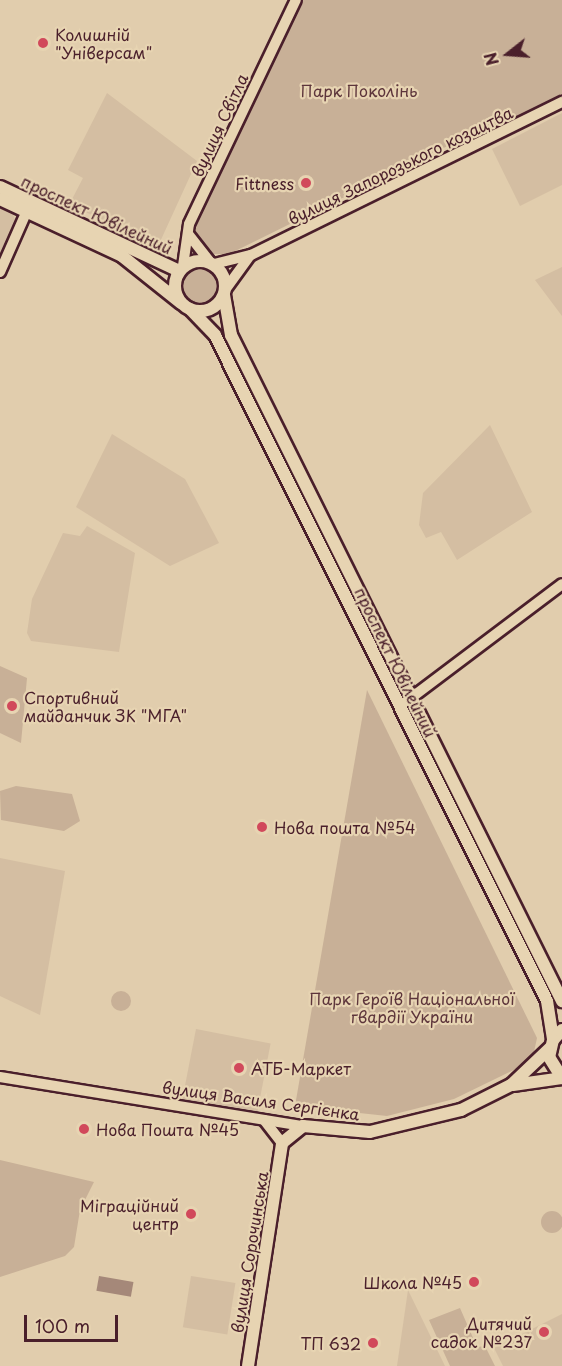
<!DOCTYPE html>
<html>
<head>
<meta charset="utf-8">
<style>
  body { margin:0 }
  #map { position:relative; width:562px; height:1366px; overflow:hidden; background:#e1cdad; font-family:"Playpen Sans",sans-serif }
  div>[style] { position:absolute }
  .built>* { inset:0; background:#d4bea2; transform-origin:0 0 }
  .green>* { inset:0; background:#c8b097 }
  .round { border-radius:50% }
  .water>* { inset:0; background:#a58879; transform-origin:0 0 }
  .roads { filter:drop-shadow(2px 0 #4a1f2b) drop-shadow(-2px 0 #4a1f2b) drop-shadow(0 2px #4a1f2b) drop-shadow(0 -2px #4a1f2b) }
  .secondary>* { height:10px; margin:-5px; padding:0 5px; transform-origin:5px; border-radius:5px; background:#e7d4b2 }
  .primary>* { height:12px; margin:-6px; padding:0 6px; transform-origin:6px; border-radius:6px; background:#e7d4b2 }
  .primary>.ring { margin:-6px; padding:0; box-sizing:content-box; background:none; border:12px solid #e7d4b2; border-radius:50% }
  .dots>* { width:16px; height:16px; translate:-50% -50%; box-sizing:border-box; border:3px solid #e7d4b2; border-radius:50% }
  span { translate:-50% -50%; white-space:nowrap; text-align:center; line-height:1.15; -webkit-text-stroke:4.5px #e7d4b2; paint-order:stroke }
  .poi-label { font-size:16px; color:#4a1f2b }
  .left { translate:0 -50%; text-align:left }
  .right { translate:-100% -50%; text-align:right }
  .park-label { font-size:16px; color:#5d353b }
  .street-label { font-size:16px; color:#4a1f2b }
  .north { position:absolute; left:478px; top:24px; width:60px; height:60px; -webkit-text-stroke:4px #e7d4b2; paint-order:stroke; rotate:253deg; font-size:16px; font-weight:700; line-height:24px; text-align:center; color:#4a1f2b }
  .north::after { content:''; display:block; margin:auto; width:21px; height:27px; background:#4a1f2b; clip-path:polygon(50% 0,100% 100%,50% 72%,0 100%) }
  .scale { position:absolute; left:24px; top:1315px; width:94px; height:27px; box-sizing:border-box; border:3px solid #4a1f2b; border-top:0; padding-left:8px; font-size:18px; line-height:21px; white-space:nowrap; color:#4a1f2b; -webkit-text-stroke:4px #e7d4b2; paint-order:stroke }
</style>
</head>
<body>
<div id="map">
  <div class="built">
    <i style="clip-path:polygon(107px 93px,197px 161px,159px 244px,69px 205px,83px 178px,68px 170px)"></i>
    <i style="clip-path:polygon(562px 113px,562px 185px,520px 206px,492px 149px)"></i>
    <i style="clip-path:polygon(0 205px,12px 211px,15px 220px,0 254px)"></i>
    <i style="clip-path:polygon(562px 267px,562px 316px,535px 280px)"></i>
    <i style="clip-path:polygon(490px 425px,532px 512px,457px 560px,441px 532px,426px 538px,419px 525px,423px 493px)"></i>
    <i style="clip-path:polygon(112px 434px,185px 479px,219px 543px,170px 566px,76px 507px)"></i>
    <i style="clip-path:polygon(87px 526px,135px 553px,119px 652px,31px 641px,27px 633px,32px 599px,63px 533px,80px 536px)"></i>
    <i style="clip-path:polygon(0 858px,65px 871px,40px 1015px,0 996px)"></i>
    <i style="left:196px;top:1029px;width:76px;height:74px;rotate:11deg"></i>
    <i style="left:191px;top:1276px;width:45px;height:52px;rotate:9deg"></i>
    <i style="clip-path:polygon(408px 1290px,445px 1366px,397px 1366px)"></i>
    <i style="clip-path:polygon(562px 1314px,562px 1366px,503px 1366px,494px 1348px)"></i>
  </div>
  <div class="green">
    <i style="clip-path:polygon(301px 0,562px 0,562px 97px,526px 117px,486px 127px,229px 254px,204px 254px,192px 229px)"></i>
    <i class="round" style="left:177px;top:262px;width:46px;height:46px"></i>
    <i style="clip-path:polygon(0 666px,27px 678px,21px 743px,0 733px)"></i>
    <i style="clip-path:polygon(367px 690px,537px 1038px,532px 1061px,454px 1099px,387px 1116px,295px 1106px)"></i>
    <i style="clip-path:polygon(415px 718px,553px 998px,551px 999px,412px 721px)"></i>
    <i style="clip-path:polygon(16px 786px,72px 794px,80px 821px,64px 831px,1px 820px,0 791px)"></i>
    <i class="round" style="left:111px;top:991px;width:20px;height:20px"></i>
    <i style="clip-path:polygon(0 1160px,94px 1182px,80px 1210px,74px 1247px,65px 1256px,0 1277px)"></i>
    <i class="round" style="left:541px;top:1211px;width:22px;height:22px"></i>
    <i style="clip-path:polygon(460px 1308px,477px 1347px,485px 1346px,495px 1366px,450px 1366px,429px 1320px)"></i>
  </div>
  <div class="water">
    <i style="left:99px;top:1276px;width:35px;height:15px;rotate:10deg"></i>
  </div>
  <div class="roads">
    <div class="secondary">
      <i style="left:189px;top:235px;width:36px;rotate:52deg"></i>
      <i style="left:214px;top:264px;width:38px;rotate:-14deg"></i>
      <i style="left:251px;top:255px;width:347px;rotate:-26.2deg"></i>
      <i style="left:183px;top:266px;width:42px;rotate:-81.9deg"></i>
      <i style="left:189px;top:224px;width:248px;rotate:-64.5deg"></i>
      <i style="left:0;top:272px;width:74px;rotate:-66.2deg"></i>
      <i style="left:225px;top:290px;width:41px;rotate:-54deg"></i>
      <i style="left:407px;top:701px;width:194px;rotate:-37deg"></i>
      <i style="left:0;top:1077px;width:307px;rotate:9.2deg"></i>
      <i style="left:264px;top:1120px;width:29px;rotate:52deg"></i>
    </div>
    <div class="primary">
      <i style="left:0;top:187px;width:198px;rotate:25.1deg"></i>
      <i style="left:0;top:199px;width:135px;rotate:25deg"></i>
      <i style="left:122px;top:256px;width:75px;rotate:38.5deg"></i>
      <i class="ring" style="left:175px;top:261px;width:38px;height:38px"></i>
      <i style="left:224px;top:295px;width:41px;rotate:80.1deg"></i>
      <i style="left:231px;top:335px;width:744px;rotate:63.57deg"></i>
      <i style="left:190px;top:309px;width:36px;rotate:46deg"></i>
      <i style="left:215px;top:335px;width:744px;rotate:63.5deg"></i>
      <i style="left:547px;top:1001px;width:39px;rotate:81deg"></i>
      <i style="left:562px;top:1030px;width:13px;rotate:132deg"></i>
      <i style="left:553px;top:1040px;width:17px;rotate:103deg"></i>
      <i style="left:549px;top:1057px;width:25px;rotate:58deg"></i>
      <i style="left:513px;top:1085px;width:49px;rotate:-8.1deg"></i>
      <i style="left:248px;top:1366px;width:226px;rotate:-81.3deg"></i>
      <i style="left:282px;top:1143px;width:27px;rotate:-39deg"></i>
      <i style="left:303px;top:1126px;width:67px;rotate:5.1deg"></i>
      <i style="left:370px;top:1132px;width:94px;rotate:-13.6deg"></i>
      <i style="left:461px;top:1110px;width:56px;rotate:-26.6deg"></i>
      <i style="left:511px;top:1085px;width:54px;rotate:-43.5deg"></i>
    </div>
  </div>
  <div class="dots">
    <i style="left:43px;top:43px;background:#d1495b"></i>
    <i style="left:306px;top:183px;background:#d1495b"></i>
    <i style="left:12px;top:706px;background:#d1495b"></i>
    <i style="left:262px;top:827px;background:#d1495b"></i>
    <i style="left:239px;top:1068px;background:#d1495b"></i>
    <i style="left:84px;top:1129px;background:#d1495b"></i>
    <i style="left:191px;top:1214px;background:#d1495b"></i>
    <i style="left:474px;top:1282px;background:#d1495b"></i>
    <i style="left:544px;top:1332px;background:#d1495b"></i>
    <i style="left:373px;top:1343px;background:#d1495b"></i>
  </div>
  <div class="poi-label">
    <span class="left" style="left:55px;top:43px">Колишній<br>"Універсам"</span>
    <span class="right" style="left:294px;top:183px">Fittness</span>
    <span class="left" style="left:24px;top:706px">Спортивний<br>майданчик ЗК "МГА"</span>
    <span class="left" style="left:274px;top:827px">Нова пошта №54</span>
    <span class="left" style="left:251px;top:1068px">АТБ-Маркет</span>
    <span class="left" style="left:96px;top:1129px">Нова Пошта №45</span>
    <span class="right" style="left:179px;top:1214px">Міграційний<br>центр</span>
    <span class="right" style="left:462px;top:1282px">Школа №45</span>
    <span class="right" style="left:532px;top:1332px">Дитячий<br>садок №237</span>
    <span class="right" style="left:361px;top:1343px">ТП 632</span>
  </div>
  <div class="park-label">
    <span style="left:359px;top:90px">Парк Поколінь</span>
    <span style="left:412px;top:1007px">Парк Героїв Національної<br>гвардії України</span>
  </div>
  <div class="street-label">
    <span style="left:219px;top:125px;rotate:-65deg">вулиця Світла</span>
    <span style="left:400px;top:165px;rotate:-26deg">вулиця Запорозького козацтва</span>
    <span style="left:97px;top:214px;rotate:25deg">проспект Ювілейний</span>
    <span style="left:396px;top:662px;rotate:64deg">проспект Ювілейний</span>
    <span style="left:261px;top:1100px;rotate:8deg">вулиця Василя Сергієнка</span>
    <span style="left:249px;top:1252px;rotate:-81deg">вулиця Сорочинська</span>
  </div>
  <div class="north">N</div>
  <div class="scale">100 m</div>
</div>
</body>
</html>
